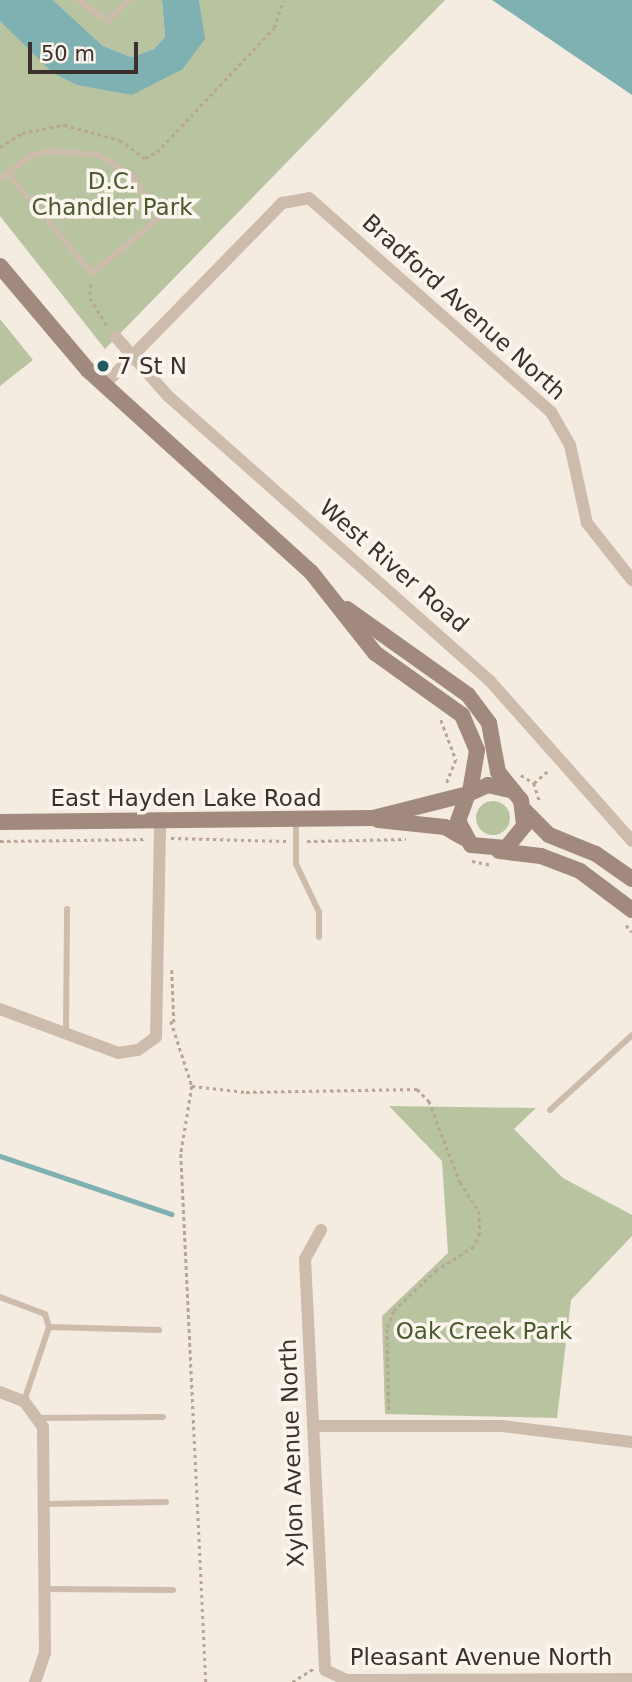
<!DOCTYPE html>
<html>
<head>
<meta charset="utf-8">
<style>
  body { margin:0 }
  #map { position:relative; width:632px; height:1682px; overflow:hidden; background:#f4ebe1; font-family:"DejaVu Sans",sans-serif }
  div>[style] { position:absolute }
  .green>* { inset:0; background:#b8c4a0 }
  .round { border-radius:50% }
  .water>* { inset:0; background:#7fb0b2 }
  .stream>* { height:4.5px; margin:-2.25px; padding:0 2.25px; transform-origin:2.25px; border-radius:2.25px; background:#7fb0b2 }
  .path>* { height:2.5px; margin-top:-1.25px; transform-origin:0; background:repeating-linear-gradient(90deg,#b9a596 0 3.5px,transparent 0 7px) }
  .lane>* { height:6px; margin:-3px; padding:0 3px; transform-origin:3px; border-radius:3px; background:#cdbbac }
  .street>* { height:12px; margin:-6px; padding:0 6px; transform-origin:6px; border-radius:6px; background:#cdbbac }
  .secondary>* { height:16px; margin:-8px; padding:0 8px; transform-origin:8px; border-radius:8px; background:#a18a7d }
  .dots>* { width:19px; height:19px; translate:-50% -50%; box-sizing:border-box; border:4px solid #fbf5ee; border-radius:50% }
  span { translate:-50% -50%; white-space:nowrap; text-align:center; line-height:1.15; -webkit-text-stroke:7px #fbf5ee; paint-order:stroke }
  .park-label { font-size:23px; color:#4a5a2e }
  .street-label { font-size:23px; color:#3b302b }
  .poi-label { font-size:23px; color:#3b302b }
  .left { translate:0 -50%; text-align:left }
  .scale { position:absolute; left:28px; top:42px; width:110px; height:32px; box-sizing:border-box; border:4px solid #3b302b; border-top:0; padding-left:9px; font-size:21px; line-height:24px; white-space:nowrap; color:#3b302b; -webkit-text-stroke:5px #fbf5ee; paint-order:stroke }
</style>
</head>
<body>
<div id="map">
  <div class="green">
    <i style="clip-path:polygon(53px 0,162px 0,165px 37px,154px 49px,131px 57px,103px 46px)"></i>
    <i style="clip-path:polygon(199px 0,445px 0,105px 349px,0 216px,0 21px,9px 29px,183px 69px,204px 40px)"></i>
    <i style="clip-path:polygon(0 319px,33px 360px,0 386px)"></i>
    <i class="round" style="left:476px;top:801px;width:34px;height:34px"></i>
    <i style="clip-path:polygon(389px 1106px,536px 1108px,514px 1129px,563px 1178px,632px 1215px,632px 1236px,571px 1300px,557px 1418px,385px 1414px,382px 1316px,448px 1253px,442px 1161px)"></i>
  </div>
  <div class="water">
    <i style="clip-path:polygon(0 0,53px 0,103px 46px,131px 57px,154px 49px,165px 37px,162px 0,199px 0,205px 39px,183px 69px,132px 95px,77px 85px,53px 73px,0 21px)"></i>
    <i style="clip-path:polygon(492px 0,632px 0,632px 95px)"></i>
  </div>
  <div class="stream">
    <i style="left:0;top:1156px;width:181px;rotate:18.7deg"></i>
  </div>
  <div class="path">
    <i style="left:0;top:147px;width:26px;rotate:-32deg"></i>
    <i style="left:22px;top:133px;width:43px;rotate:-10.8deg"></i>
    <i style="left:64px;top:125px;width:58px;rotate:15deg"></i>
    <i style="left:120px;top:140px;width:31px;rotate:36deg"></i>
    <i style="left:145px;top:158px;width:13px;rotate:-27deg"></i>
    <i style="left:157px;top:152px;width:170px;rotate:-46.7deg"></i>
    <i style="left:274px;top:28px;width:29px;rotate:-72deg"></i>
    <i style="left:91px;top:284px;width:14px;rotate:94deg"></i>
    <i style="left:90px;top:298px;width:32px;rotate:58deg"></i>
    <i style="left:441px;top:720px;width:43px;rotate:69.4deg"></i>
    <i style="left:456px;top:760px;width:27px;rotate:112deg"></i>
    <i style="left:521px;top:775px;width:15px;rotate:32deg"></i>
    <i style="left:534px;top:783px;width:21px;rotate:73deg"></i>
    <i style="left:534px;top:783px;width:21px;rotate:-41deg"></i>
    <i style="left:171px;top:838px;width:116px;rotate:1.5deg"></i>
    <i style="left:0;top:841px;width:147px;rotate:-0.8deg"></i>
    <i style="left:307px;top:841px;width:99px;rotate:-1.2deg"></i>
    <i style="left:472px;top:861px;width:21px;rotate:11deg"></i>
    <i style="left:626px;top:925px;width:9px;rotate:49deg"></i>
    <i style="left:172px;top:970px;width:52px;rotate:87.8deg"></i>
    <i style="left:171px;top:1021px;width:68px;rotate:72.1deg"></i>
    <i style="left:192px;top:1086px;width:69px;rotate:99.2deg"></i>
    <i style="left:181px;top:1154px;width:529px;rotate:87.29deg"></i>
    <i style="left:192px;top:1086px;width:54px;rotate:6.3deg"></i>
    <i style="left:246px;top:1092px;width:171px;rotate:-1deg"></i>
    <i style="left:417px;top:1089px;width:17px;rotate:45deg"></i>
    <i style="left:429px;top:1101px;width:87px;rotate:69.1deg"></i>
    <i style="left:460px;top:1182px;width:35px;rotate:57deg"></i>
    <i style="left:479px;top:1211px;width:22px;rotate:87deg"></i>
    <i style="left:480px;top:1233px;width:15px;rotate:113deg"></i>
    <i style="left:474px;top:1247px;width:44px;rotate:148.1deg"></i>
    <i style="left:437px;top:1270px;width:59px;rotate:136.4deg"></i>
    <i style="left:394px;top:1311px;width:19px;rotate:111deg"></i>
    <i style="left:387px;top:1329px;width:84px;rotate:88.6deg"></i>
    <i style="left:292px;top:1682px;width:25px;rotate:-32deg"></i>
  </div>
  <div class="lane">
    <i style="left:78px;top:0;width:37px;rotate:35deg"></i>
    <i style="left:108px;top:21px;width:30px;rotate:-45deg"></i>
    <i style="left:0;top:179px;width:39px;rotate:-37deg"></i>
    <i style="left:31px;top:156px;width:22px;rotate:-13deg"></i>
    <i style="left:52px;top:151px;width:46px;rotate:5deg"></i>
    <i style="left:98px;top:155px;width:37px;rotate:31deg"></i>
    <i style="left:130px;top:174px;width:53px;rotate:52.7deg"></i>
    <i style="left:162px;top:216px;width:90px;rotate:140.8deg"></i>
    <i style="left:92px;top:273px;width:130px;rotate:-130.3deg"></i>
    <i style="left:296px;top:820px;width:44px;rotate:90deg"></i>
    <i style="left:296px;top:864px;width:53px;rotate:64.4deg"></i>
    <i style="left:319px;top:912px;width:25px;rotate:90deg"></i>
    <i style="left:66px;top:1031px;width:122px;rotate:-89.5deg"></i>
    <i style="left:550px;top:1110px;width:111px;rotate:-42.4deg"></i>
    <i style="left:0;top:1297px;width:48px;rotate:20.7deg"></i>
    <i style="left:45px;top:1314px;width:14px;rotate:73deg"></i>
    <i style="left:24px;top:1401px;width:78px;rotate:-71.3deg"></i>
    <i style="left:49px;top:1327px;width:110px;rotate:1.6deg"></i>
    <i style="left:37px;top:1418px;width:126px;rotate:-0.5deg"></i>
    <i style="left:44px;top:1504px;width:122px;rotate:-0.9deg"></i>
    <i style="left:45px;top:1589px;width:128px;rotate:0.4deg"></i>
  </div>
  <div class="street">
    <i style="left:115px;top:336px;width:80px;rotate:48.5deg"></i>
    <i style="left:168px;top:396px;width:430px;rotate:41.5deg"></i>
    <i style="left:490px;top:681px;width:214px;rotate:48.4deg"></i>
    <i style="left:104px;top:385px;width:255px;rotate:-45.6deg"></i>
    <i style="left:282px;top:203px;width:27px;rotate:-10deg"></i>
    <i style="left:309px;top:198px;width:323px;rotate:41.5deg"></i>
    <i style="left:551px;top:412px;width:38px;rotate:60deg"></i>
    <i style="left:570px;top:445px;width:80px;rotate:77.7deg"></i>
    <i style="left:587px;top:523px;width:73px;rotate:51.7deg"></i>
    <i style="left:0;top:1009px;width:126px;rotate:20.4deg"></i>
    <i style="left:118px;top:1053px;width:20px;rotate:-9deg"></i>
    <i style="left:138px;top:1050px;width:22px;rotate:-36deg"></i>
    <i style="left:156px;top:1037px;width:217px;rotate:-88.9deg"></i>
    <i style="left:321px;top:1230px;width:33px;rotate:119deg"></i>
    <i style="left:305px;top:1259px;width:411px;rotate:87.2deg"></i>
    <i style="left:325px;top:1670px;width:23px;rotate:25deg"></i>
    <i style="left:346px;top:1680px;width:286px;rotate:-0.2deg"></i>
    <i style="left:0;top:1392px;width:26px;rotate:21deg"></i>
    <i style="left:24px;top:1401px;width:32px;rotate:54deg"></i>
    <i style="left:43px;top:1427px;width:226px;rotate:89.5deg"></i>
    <i style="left:45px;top:1653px;width:31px;rotate:109deg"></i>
    <i style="left:313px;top:1426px;width:189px"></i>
    <i style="left:502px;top:1426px;width:131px;rotate:7deg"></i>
  </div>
  <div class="secondary">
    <i style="left:0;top:266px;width:136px;rotate:49.8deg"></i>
    <i style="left:88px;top:370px;width:301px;rotate:42.2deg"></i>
    <i style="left:311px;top:572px;width:103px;rotate:51.7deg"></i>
    <i style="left:375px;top:653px;width:107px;rotate:35.5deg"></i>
    <i style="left:462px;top:715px;width:38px;rotate:67deg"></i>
    <i style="left:477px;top:750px;width:43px;rotate:99.5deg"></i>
    <i style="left:347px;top:609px;width:148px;rotate:35.4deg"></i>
    <i style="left:468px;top:695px;width:35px;rotate:53deg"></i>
    <i style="left:489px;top:723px;width:50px;rotate:79.6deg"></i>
    <i style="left:498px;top:772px;width:36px;rotate:51deg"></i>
    <i style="left:521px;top:800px;width:26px;rotate:83deg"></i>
    <i style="left:524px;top:826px;width:28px;rotate:129deg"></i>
    <i style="left:506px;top:848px;width:35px;rotate:-175deg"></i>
    <i style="left:471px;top:845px;width:27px;rotate:-118deg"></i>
    <i style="left:458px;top:821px;width:29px;rotate:-70deg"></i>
    <i style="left:468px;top:794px;width:22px;rotate:-24deg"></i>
    <i style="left:488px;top:785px;width:26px;rotate:13deg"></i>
    <i style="left:525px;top:811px;width:34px;rotate:45deg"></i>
    <i style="left:549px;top:835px;width:51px;rotate:22deg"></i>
    <i style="left:596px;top:854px;width:44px;rotate:34.8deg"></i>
    <i style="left:378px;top:820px;width:67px;rotate:6deg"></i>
    <i style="left:445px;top:827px;width:22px;rotate:30deg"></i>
    <i style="left:0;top:822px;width:373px;rotate:-0.6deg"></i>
    <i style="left:373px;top:818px;width:98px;rotate:-14.2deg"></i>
    <i style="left:499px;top:851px;width:42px;rotate:6.8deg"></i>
    <i style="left:541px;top:856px;width:42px;rotate:21deg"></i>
    <i style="left:580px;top:871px;width:65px;rotate:36.9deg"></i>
  </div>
  <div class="dots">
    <i style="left:103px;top:366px;background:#1f5a5e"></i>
  </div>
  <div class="park-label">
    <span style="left:112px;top:194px">D.C.<br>Chandler Park</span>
    <span style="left:484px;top:1331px">Oak Creek Park</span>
  </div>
  <div class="street-label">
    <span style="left:464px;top:307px;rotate:42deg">Bradford Avenue North</span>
    <span style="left:394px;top:566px;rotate:41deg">West River Road</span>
    <span style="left:186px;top:798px">East Hayden Lake Road</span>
    <span style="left:292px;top:1453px;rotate:-92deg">Xylon Avenue North</span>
    <span style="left:481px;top:1657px">Pleasant Avenue North</span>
  </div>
  <div class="poi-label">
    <span class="left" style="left:117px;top:366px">7 St N</span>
  </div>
  <div class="scale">50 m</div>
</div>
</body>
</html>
